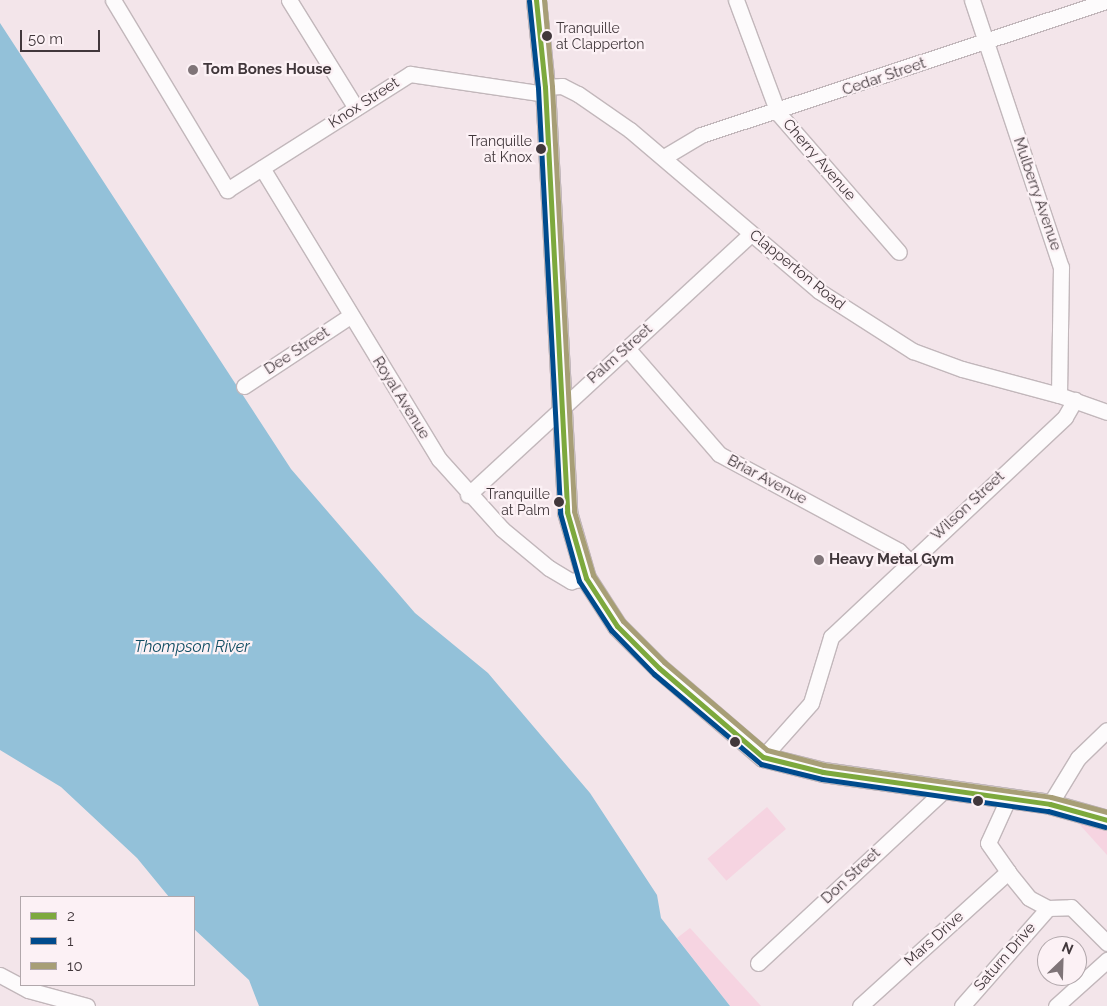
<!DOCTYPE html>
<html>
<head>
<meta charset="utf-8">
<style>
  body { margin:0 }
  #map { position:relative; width:1107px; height:1006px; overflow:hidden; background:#f3e5ea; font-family:Raleway,sans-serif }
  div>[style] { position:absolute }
  .green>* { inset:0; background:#f6d4e1; transform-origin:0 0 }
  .water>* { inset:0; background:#93c1d9 }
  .roads { filter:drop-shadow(1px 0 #c2b7bb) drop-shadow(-1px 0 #c2b7bb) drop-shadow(0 1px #c2b7bb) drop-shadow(0 -1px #c2b7bb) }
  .minor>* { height:15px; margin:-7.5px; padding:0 7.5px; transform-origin:7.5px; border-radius:7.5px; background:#fdfbfc }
  .major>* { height:19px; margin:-9.5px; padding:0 9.5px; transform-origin:9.5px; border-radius:9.5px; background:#fdfbfc }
  .bus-1>* { height:5px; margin:-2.5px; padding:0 2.5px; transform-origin:2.5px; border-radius:2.5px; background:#7da93d }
  .bus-2>* { height:5px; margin:-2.5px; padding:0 2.5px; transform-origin:2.5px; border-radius:2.5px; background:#004b8d }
  .bus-3>* { height:5px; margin:-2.5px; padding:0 2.5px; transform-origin:2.5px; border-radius:2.5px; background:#a79e76 }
  .dots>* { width:14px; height:14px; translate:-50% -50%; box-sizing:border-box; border:2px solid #fcf1f5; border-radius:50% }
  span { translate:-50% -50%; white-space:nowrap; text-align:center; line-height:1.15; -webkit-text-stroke:4.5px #fcf1f5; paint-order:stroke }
  .bus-label { font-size:14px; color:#41373b }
  .left { translate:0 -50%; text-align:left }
  .right { translate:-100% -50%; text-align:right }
  .poi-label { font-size:15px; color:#41373b; font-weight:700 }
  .street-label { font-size:15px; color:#41373b }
  .water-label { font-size:16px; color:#104d63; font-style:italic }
  .legend { position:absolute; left:20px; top:896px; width:175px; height:90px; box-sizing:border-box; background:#fcf1f5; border:1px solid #b1a7ab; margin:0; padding:6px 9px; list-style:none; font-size:15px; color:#41373b }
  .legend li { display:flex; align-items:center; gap:10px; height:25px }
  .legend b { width:25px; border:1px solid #b1a7ab }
  .north { position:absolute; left:1037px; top:936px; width:50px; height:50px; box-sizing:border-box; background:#fcf1f5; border:1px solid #b1a7ab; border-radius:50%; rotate:24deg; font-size:14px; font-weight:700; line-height:20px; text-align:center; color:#41373b }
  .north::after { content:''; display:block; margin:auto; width:18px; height:22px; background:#7f7478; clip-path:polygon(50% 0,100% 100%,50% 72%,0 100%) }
  .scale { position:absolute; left:20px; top:30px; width:80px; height:22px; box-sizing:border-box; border:2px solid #41373b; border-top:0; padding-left:6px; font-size:15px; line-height:18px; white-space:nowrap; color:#41373b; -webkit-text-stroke:4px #fcf1f5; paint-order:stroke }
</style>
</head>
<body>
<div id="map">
  <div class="green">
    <i style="left:767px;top:807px;width:29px;height:79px;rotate:49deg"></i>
    <i style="clip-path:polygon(1071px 815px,1107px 826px,1107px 855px)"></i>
    <i style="clip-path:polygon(690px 928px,761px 1006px,730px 1006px,677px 938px)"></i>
  </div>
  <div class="water">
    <i style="clip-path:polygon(0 23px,291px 469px,415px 613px,488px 673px,590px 793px,657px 895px,661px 918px,730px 1006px,259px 1006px,249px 980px,194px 929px,194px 897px,169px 897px,137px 858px,61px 787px,0 750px)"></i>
  </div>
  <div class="roads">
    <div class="minor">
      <i style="left:113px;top:0;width:222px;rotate:59deg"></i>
      <i style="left:227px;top:190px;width:217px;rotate:-32.4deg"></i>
      <i style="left:410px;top:74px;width:136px;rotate:8.4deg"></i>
      <i style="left:289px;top:0;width:127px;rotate:58.2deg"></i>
      <i style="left:736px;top:0;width:121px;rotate:69.6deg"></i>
      <i style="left:778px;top:113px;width:184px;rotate:49deg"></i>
      <i style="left:972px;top:0;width:281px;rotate:71.6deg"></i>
      <i style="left:1061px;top:267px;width:128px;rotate:90.9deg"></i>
      <i style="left:545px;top:87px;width:17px;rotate:-3deg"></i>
      <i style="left:562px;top:86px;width:18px;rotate:27deg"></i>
      <i style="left:578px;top:94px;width:63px;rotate:34.7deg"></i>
      <i style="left:630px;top:130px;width:248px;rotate:40.4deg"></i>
      <i style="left:819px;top:291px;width:112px;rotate:32.6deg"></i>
      <i style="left:913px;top:351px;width:52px;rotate:20.2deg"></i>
      <i style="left:962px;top:369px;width:100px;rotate:15deg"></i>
      <i style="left:1059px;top:395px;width:51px;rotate:19.5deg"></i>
      <i style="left:664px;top:157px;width:43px;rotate:-30.7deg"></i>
      <i style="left:701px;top:135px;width:428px;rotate:-18.3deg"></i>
      <i style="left:262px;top:168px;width:341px;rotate:58.7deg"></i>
      <i style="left:439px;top:459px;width:94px;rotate:48deg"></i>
      <i style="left:502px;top:529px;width:61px;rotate:39.7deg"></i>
      <i style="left:549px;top:568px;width:26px;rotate:31deg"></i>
      <i style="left:571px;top:581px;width:15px;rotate:-11deg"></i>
      <i style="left:627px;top:348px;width:140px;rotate:49deg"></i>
      <i style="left:719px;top:454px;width:204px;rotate:28.3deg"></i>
      <i style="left:899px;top:551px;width:14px;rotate:45deg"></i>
      <i style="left:244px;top:386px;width:127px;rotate:-33.4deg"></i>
      <i style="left:468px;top:495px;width:385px;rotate:-42.7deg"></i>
      <i style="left:763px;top:757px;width:72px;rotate:-48.4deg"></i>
      <i style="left:811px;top:703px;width:69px;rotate:-73.1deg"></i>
      <i style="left:831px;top:637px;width:321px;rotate:-43.2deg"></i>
      <i style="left:1065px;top:417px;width:20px;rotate:-60deg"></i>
      <i style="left:1008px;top:799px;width:48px;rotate:114.4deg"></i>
      <i style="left:988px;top:843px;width:35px;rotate:55deg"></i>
      <i style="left:1008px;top:872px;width:33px;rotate:51deg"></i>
      <i style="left:1029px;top:898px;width:21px;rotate:28deg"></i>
      <i style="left:1048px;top:908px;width:23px;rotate:-2deg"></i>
      <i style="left:1071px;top:907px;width:51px;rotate:45deg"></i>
      <i style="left:1050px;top:804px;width:54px;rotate:-58.7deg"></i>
      <i style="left:1078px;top:758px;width:40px;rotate:-44deg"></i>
      <i style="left:758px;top:963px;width:255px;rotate:-42.9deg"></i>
      <i style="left:0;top:975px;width:32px;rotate:28deg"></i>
      <i style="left:28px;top:990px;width:61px;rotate:15.2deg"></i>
      <i style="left:860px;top:1006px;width:200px;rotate:-42.2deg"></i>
      <i style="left:962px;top:1006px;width:130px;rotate:-48.7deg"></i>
      <i style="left:1056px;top:1006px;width:69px;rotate:-42deg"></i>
    </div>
    <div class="major">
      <i style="left:536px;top:0;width:87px;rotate:84.1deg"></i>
      <i style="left:545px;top:87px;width:426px;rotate:87deg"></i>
      <i style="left:567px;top:512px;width:69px;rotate:73.9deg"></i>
      <i style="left:586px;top:578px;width:57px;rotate:57.1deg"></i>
      <i style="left:617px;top:626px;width:59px;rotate:45deg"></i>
      <i style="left:659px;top:668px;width:137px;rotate:40.6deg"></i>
      <i style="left:763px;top:757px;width:62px;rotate:14deg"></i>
      <i style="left:823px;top:772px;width:229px;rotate:8deg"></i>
      <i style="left:1050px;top:804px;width:59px;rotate:15.7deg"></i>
    </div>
  </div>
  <div class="bus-1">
    <i style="left:536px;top:0;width:87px;rotate:84.1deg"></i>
    <i style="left:545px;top:87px;width:426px;rotate:87deg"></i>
    <i style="left:567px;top:512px;width:69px;rotate:73.9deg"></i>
    <i style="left:586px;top:578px;width:57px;rotate:57.1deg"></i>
    <i style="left:617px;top:626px;width:59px;rotate:45deg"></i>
    <i style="left:659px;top:668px;width:137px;rotate:40.6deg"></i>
    <i style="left:763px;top:757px;width:62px;rotate:14deg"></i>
    <i style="left:823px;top:772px;width:229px;rotate:8deg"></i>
    <i style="left:1050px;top:804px;width:59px;rotate:15.7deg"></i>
  </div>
  <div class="bus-2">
    <i style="left:529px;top:1px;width:87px;rotate:84.1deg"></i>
    <i style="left:538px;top:88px;width:426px;rotate:87deg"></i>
    <i style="left:560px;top:513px;width:71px;rotate:74.4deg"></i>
    <i style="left:579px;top:581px;width:59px;rotate:56.9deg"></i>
    <i style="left:611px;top:630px;width:62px;rotate:45.7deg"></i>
    <i style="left:654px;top:674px;width:140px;rotate:40.1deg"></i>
    <i style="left:761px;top:764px;width:63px;rotate:13.8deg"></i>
    <i style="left:822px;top:779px;width:228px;rotate:8.1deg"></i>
    <i style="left:1048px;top:811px;width:59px;rotate:15.7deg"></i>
  </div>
  <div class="bus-3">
    <i style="left:544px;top:0;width:87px;rotate:84.7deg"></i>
    <i style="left:552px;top:87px;width:425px;rotate:87deg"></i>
    <i style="left:574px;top:511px;width:67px;rotate:73.5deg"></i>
    <i style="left:593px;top:575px;width:55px;rotate:56.9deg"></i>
    <i style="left:623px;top:621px;width:58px;rotate:45deg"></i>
    <i style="left:664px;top:662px;width:135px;rotate:40.5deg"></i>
    <i style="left:767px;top:750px;width:59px;rotate:14.7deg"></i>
    <i style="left:824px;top:765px;width:229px;rotate:8deg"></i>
    <i style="left:1051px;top:797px;width:58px;rotate:15deg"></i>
  </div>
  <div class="dots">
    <i style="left:547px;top:36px;background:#41373b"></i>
    <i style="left:193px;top:70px;background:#7f7478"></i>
    <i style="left:541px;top:149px;background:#41373b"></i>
    <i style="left:559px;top:502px;background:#41373b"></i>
    <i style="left:819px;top:560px;background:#7f7478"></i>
    <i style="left:735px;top:742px;background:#41373b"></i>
    <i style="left:978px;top:801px;background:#41373b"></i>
  </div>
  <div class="bus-label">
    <span class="left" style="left:556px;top:36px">Tranquille<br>at Clapperton</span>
    <span class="right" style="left:532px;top:149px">Tranquille<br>at Knox</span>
    <span class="right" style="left:550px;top:502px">Tranquille<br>at Palm</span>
  </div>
  <div class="poi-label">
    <span class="left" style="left:203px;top:70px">Tom Bones House</span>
    <span class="left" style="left:829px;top:560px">Heavy Metal Gym</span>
  </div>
  <div class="street-label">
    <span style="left:884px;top:77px;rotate:-19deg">Cedar Street</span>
    <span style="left:364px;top:103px;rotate:-33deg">Knox Street</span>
    <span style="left:819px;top:160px;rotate:49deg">Cherry Avenue</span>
    <span style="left:1037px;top:194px;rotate:71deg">Mulberry Avenue</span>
    <span style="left:797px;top:270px;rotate:39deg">Clapperton Road</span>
    <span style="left:297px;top:351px;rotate:-33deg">Dee Street</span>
    <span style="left:620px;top:354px;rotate:-42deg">Palm Street</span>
    <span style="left:401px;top:398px;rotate:58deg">Royal Avenue</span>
    <span style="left:767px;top:480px;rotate:28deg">Briar Avenue</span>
    <span style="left:968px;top:506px;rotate:-43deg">Wilson Street</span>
    <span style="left:851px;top:876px;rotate:-43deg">Don Street</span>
    <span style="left:934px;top:939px;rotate:-42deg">Mars Drive</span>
    <span style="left:1005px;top:957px;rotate:-49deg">Saturn Drive</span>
  </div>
  <div class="water-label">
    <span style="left:192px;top:647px">Thompson River</span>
  </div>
  <ul class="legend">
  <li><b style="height:6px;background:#7da93d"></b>2</li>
  <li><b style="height:6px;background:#004b8d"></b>1</li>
  <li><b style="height:6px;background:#a79e76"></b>10</li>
  </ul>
  <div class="north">N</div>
  <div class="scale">50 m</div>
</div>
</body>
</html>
